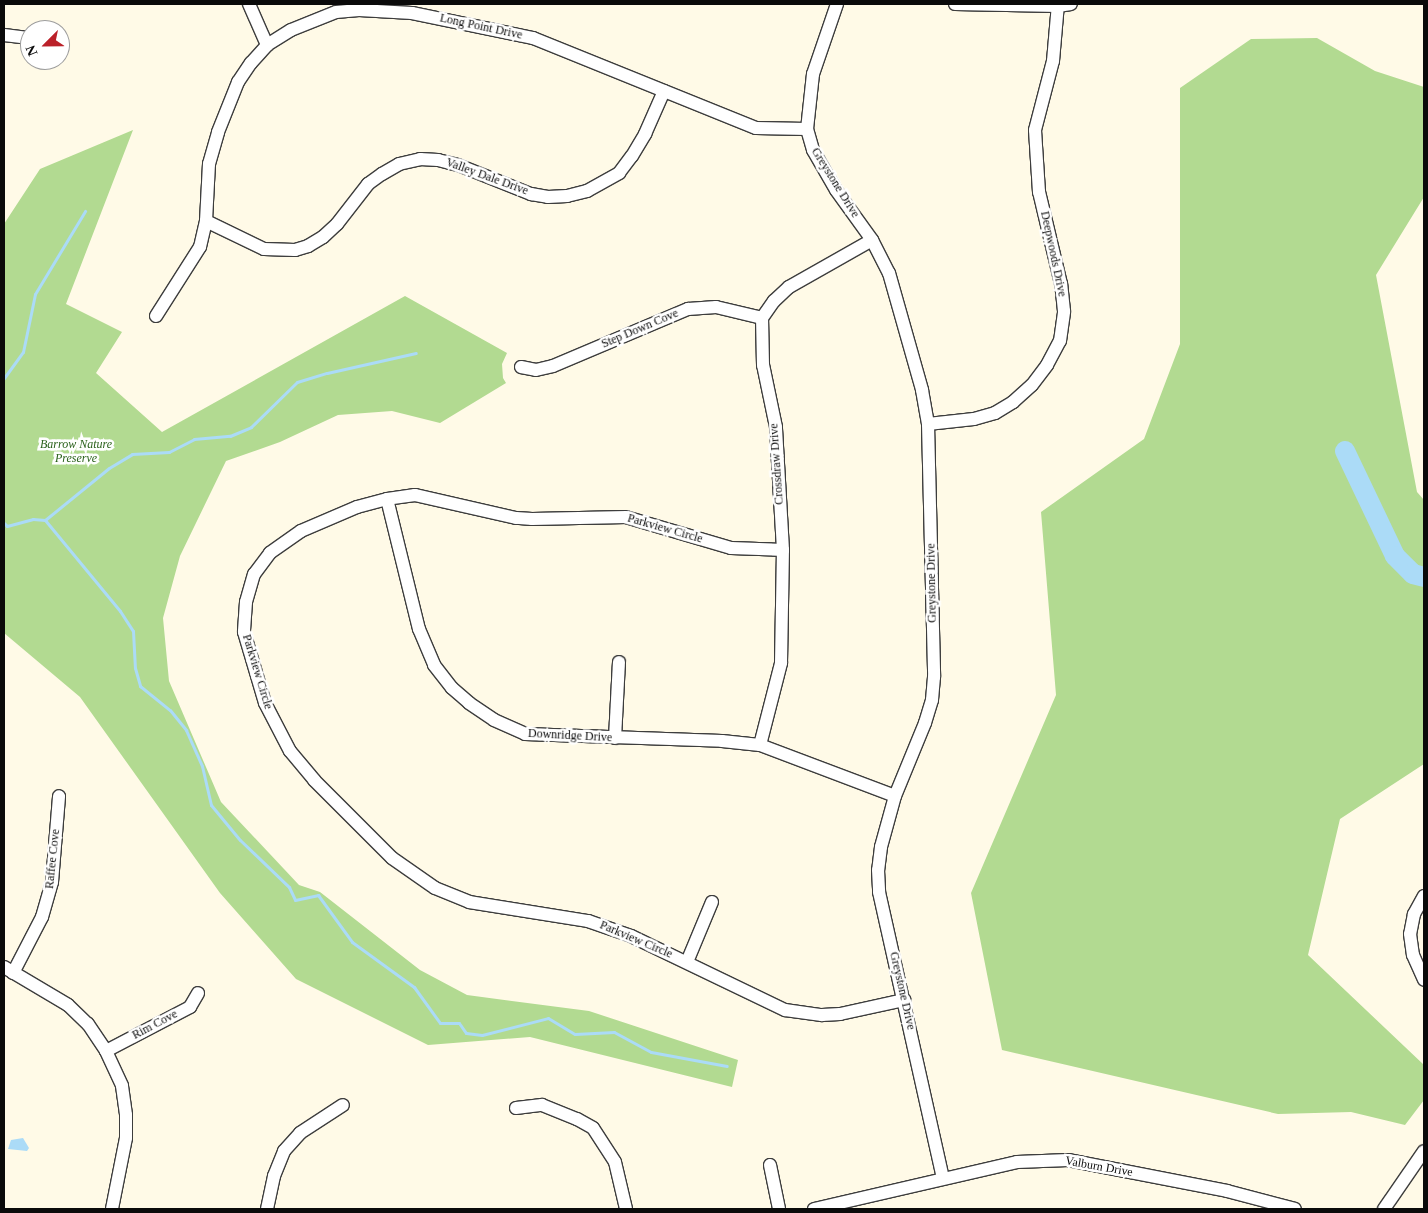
<!DOCTYPE html>
<html>
<head>
<meta charset="utf-8">
<style>
  body { margin:0 }
  #map { position:relative; width:1428px; height:1213px; overflow:hidden; background:#fffae7; font-family:Georgia,serif }
  div>[style] { position:absolute }
  .forest>* { inset:0; background:#b2da91 }
  .water>* { inset:0; background:#abdbf7 }
  .stream>* { height:3px; margin:-1.5px; padding:0 1.5px; transform-origin:1.5px; border-radius:1.5px; background:#abdbf7 }
  .river>* { height:20px; margin:-10px; padding:0 10px; transform-origin:10px; border-radius:10px; background:#abdbf7 }
  .roads { filter:drop-shadow(1px 0 #3d3d3d) drop-shadow(-1px 0 #3d3d3d) drop-shadow(0 1px #3d3d3d) drop-shadow(0 -1px #3d3d3d) }
  .minor>* { height:12px; margin:-6px; padding:0 6px; transform-origin:6px; border-radius:6px; background:#fff }
  span { translate:-50% -50%; white-space:nowrap; text-align:center; line-height:1.15; -webkit-text-stroke:5px #fff; paint-order:stroke }
  .street-label { font-size:12px; color:#0a0a0a }
  .park-label { font-size:12px; color:#2a611b; font-style:italic }
  .frame { position:absolute; inset:0; border:5px solid #0a0a0a; pointer-events:none }
  .north { position:absolute; left:20px; top:20px; width:50px; height:50px; box-sizing:border-box; background:#fff; border:1px solid #9d9d9d; border-radius:50%; rotate:247deg; font-size:14px; font-weight:700; line-height:20px; text-align:center; color:#0a0a0a }
  .north::after { content:''; display:block; margin:auto; width:18px; height:22px; background:#bb2129; clip-path:polygon(50% 0,100% 100%,50% 72%,0 100%) }
</style>
</head>
<body>
<div id="map">
  <div class="forest">
    <i style="clip-path:polygon(1317px 38px,1375px 71px,1424px 87px,1424px 197px,1376px 275px,1417px 492px,1424px 500px,1424px 764px,1340px 819px,1308px 955px,1424px 1065px,1424px 1100px,1405px 1125px,1351px 1112px,1278px 1114px,1002px 1050px,971px 893px,1056px 695px,1041px 512px,1144px 439px,1180px 344px,1180px 88px,1251px 39px)"></i>
    <i style="clip-path:polygon(133px 130px,66px 304px,122px 332px,96px 373px,162px 432px,405px 296px,507px 353px,502px 364px,503px 378px,506px 383px,440px 423px,392px 411px,338px 415px,280px 442px,226px 461px,180px 556px,163px 618px,169px 681px,221px 802px,299px 885px,320px 892px,420px 970px,467px 995px,589px 1011px,738px 1060px,732px 1087px,530px 1037px,428px 1045px,296px 979px,220px 893px,80px 697px,4px 633px,4px 224px,40px 169px)"></i>
  </div>
  <div class="water">
    <i style="clip-path:polygon(23px 1138px,29px 1148px,27px 1151px,8px 1149px,11px 1140px)"></i>
  </div>
  <div class="stream">
    <i style="left:4px;top:378px;width:32px;rotate:-54deg"></i>
    <i style="left:23px;top:352px;width:59px;rotate:-78.3deg"></i>
    <i style="left:35px;top:294px;width:97px;rotate:-58.9deg"></i>
    <i style="left:45px;top:520px;width:82px;rotate:-39.1deg"></i>
    <i style="left:109px;top:468px;width:27px;rotate:-31deg"></i>
    <i style="left:132px;top:454px;width:37px;rotate:-3deg"></i>
    <i style="left:169px;top:452px;width:28px;rotate:-27deg"></i>
    <i style="left:194px;top:439px;width:36px;rotate:-5deg"></i>
    <i style="left:230px;top:436px;width:23px;rotate:-23deg"></i>
    <i style="left:251px;top:427px;width:64px;rotate:-44.4deg"></i>
    <i style="left:297px;top:382px;width:31px;rotate:-17deg"></i>
    <i style="left:327px;top:373px;width:91px;rotate:-12.7deg"></i>
    <i style="left:4px;top:523px;width:4px;rotate:45deg"></i>
    <i style="left:7px;top:526px;width:27px;rotate:-15deg"></i>
    <i style="left:33px;top:519px;width:12px;rotate:5deg"></i>
    <i style="left:45px;top:520px;width:118px;rotate:50.5deg"></i>
    <i style="left:120px;top:611px;width:24px;rotate:57deg"></i>
    <i style="left:133px;top:631px;width:37px;rotate:87deg"></i>
    <i style="left:135px;top:668px;width:19px;rotate:74deg"></i>
    <i style="left:140px;top:686px;width:38px;rotate:39deg"></i>
    <i style="left:170px;top:710px;width:26px;rotate:51deg"></i>
    <i style="left:186px;top:730px;width:39px;rotate:66deg"></i>
    <i style="left:202px;top:766px;width:40px;rotate:77deg"></i>
    <i style="left:211px;top:805px;width:45px;rotate:50.4deg"></i>
    <i style="left:240px;top:840px;width:68px;rotate:43.8deg"></i>
    <i style="left:289px;top:887px;width:14px;rotate:65deg"></i>
    <i style="left:295px;top:900px;width:24px;rotate:-12deg"></i>
    <i style="left:318px;top:895px;width:58px;rotate:54.1deg"></i>
    <i style="left:352px;top:942px;width:77px;rotate:36deg"></i>
    <i style="left:414px;top:987px;width:44px;rotate:54.2deg"></i>
    <i style="left:440px;top:1023px;width:19px"></i>
    <i style="left:459px;top:1023px;width:12px;rotate:55deg"></i>
    <i style="left:466px;top:1033px;width:16px;rotate:7deg"></i>
    <i style="left:482px;top:1035px;width:68px;rotate:-14.4deg"></i>
    <i style="left:548px;top:1018px;width:31px;rotate:31deg"></i>
    <i style="left:575px;top:1034px;width:39px;rotate:-3deg"></i>
    <i style="left:614px;top:1032px;width:42px;rotate:28.4deg"></i>
    <i style="left:651px;top:1052px;width:77px;rotate:10.4deg"></i>
  </div>
  <div class="river">
    <i style="left:1345px;top:451px;width:116px;rotate:64.5deg"></i>
    <i style="left:1395px;top:556px;width:25px;rotate:45deg"></i>
    <i style="left:1413px;top:574px;width:11px;rotate:15deg"></i>
  </div>
  <div class="roads">
    <div class="minor">
      <i style="left:249px;top:4px;width:45px;rotate:66.3deg"></i>
      <i style="left:837px;top:4px;width:74px;rotate:108.9deg"></i>
      <i style="left:813px;top:74px;width:55px;rotate:96.2deg"></i>
      <i style="left:807px;top:129px;width:22px;rotate:74deg"></i>
      <i style="left:813px;top:150px;width:46px;rotate:60.1deg"></i>
      <i style="left:836px;top:190px;width:62px;rotate:54.2deg"></i>
      <i style="left:872px;top:240px;width:37px;rotate:63deg"></i>
      <i style="left:889px;top:273px;width:122px;rotate:74.2deg"></i>
      <i style="left:922px;top:390px;width:35px;rotate:80deg"></i>
      <i style="left:928px;top:424px;width:253px;rotate:88.6deg"></i>
      <i style="left:934px;top:677px;width:23px;rotate:95deg"></i>
      <i style="left:932px;top:700px;width:24px;rotate:107deg"></i>
      <i style="left:925px;top:723px;width:79px;rotate:112.3deg"></i>
      <i style="left:895px;top:796px;width:53px;rotate:105.4deg"></i>
      <i style="left:881px;top:847px;width:23px;rotate:97deg"></i>
      <i style="left:878px;top:870px;width:22px;rotate:87deg"></i>
      <i style="left:879px;top:892px;width:293px;rotate:77.4deg"></i>
      <i style="left:955px;top:4px;width:103px;rotate:1.1deg"></i>
      <i style="left:1058px;top:6px;width:13px;rotate:-9deg"></i>
      <i style="left:4px;top:35px;width:26px;rotate:7deg"></i>
      <i style="left:206px;top:221px;width:64px;rotate:25.8deg"></i>
      <i style="left:264px;top:249px;width:31px;rotate:2deg"></i>
      <i style="left:295px;top:250px;width:14px;rotate:-17deg"></i>
      <i style="left:308px;top:246px;width:17px;rotate:-31deg"></i>
      <i style="left:323px;top:237px;width:19px;rotate:-43deg"></i>
      <i style="left:337px;top:224px;width:51px;rotate:-52.2deg"></i>
      <i style="left:368px;top:184px;width:17px;rotate:-36deg"></i>
      <i style="left:382px;top:174px;width:20px;rotate:-30deg"></i>
      <i style="left:399px;top:164px;width:22px;rotate:-13deg"></i>
      <i style="left:420px;top:159px;width:18px;rotate:3deg"></i>
      <i style="left:438px;top:160px;width:21px;rotate:14deg"></i>
      <i style="left:458px;top:165px;width:79px;rotate:21.7deg"></i>
      <i style="left:531px;top:194px;width:17px;rotate:10deg"></i>
      <i style="left:548px;top:197px;width:19px;rotate:-3deg"></i>
      <i style="left:567px;top:196px;width:21px;rotate:-14deg"></i>
      <i style="left:587px;top:191px;width:37px;rotate:-29deg"></i>
      <i style="left:619px;top:173px;width:21px;rotate:-53deg"></i>
      <i style="left:632px;top:156px;width:26px;rotate:-59deg"></i>
      <i style="left:645px;top:134px;width:47px;rotate:-66.2deg"></i>
      <i style="left:156px;top:316px;width:82px;rotate:-57.5deg"></i>
      <i style="left:200px;top:247px;width:27px;rotate:-77deg"></i>
      <i style="left:206px;top:221px;width:57px;rotate:-87deg"></i>
      <i style="left:209px;top:164px;width:33px;rotate:-74deg"></i>
      <i style="left:218px;top:132px;width:54px;rotate:-68.2deg"></i>
      <i style="left:238px;top:82px;width:23px;rotate:-56deg"></i>
      <i style="left:251px;top:63px;width:24px;rotate:-48deg"></i>
      <i style="left:267px;top:45px;width:28px;rotate:-32deg"></i>
      <i style="left:291px;top:30px;width:48px;rotate:-21.8deg"></i>
      <i style="left:336px;top:12px;width:23px;rotate:-5deg"></i>
      <i style="left:359px;top:10px;width:53px;rotate:3.2deg"></i>
      <i style="left:412px;top:13px;width:124px;rotate:11.7deg"></i>
      <i style="left:533px;top:38px;width:240px;rotate:22deg"></i>
      <i style="left:756px;top:128px;width:51px;rotate:1.1deg"></i>
      <i style="left:521px;top:367px;width:15px;rotate:11deg"></i>
      <i style="left:536px;top:370px;width:17px;rotate:-13deg"></i>
      <i style="left:553px;top:366px;width:147px;rotate:-22.9deg"></i>
      <i style="left:688px;top:309px;width:28px;rotate:-4deg"></i>
      <i style="left:716px;top:307px;width:47px;rotate:13.4deg"></i>
      <i style="left:928px;top:424px;width:46px;rotate:-6.2deg"></i>
      <i style="left:974px;top:419px;width:22px;rotate:-16deg"></i>
      <i style="left:995px;top:413px;width:21px;rotate:-31deg"></i>
      <i style="left:1013px;top:402px;width:25px;rotate:-42deg"></i>
      <i style="left:1032px;top:385px;width:25px;rotate:-53deg"></i>
      <i style="left:1047px;top:365px;width:27px;rotate:-62deg"></i>
      <i style="left:1060px;top:341px;width:30px;rotate:-82deg"></i>
      <i style="left:1064px;top:311px;width:27px;rotate:-96deg"></i>
      <i style="left:1061px;top:284px;width:95px;rotate:-103.4deg"></i>
      <i style="left:1039px;top:192px;width:62px;rotate:-93.7deg"></i>
      <i style="left:1035px;top:130px;width:71px;rotate:-75.4deg"></i>
      <i style="left:1053px;top:61px;width:57px;rotate:-85deg"></i>
      <i style="left:387px;top:499px;width:134px;rotate:76.2deg"></i>
      <i style="left:419px;top:629px;width:39px;rotate:67deg"></i>
      <i style="left:434px;top:665px;width:29px;rotate:52deg"></i>
      <i style="left:452px;top:688px;width:23px;rotate:41deg"></i>
      <i style="left:469px;top:703px;width:30px;rotate:34deg"></i>
      <i style="left:494px;top:720px;width:34px;rotate:24deg"></i>
      <i style="left:525px;top:734px;width:197px;rotate:2deg"></i>
      <i style="left:722px;top:741px;width:38px;rotate:6deg"></i>
      <i style="left:760px;top:745px;width:144px;rotate:20.7deg"></i>
      <i style="left:783px;top:550px;width:52px;rotate:-177.8deg"></i>
      <i style="left:731px;top:548px;width:109px;rotate:-163.6deg"></i>
      <i style="left:626px;top:517px;width:94px;rotate:178.8deg"></i>
      <i style="left:532px;top:519px;width:16px;rotate:-176deg"></i>
      <i style="left:516px;top:518px;width:104px;rotate:-167.2deg"></i>
      <i style="left:415px;top:495px;width:28px;rotate:172deg"></i>
      <i style="left:387px;top:499px;width:31px;rotate:165deg"></i>
      <i style="left:357px;top:507px;width:61px;rotate:156.8deg"></i>
      <i style="left:301px;top:531px;width:38px;rotate:145deg"></i>
      <i style="left:270px;top:553px;width:26px;rotate:127deg"></i>
      <i style="left:254px;top:574px;width:29px;rotate:106deg"></i>
      <i style="left:246px;top:602px;width:30px;rotate:94deg"></i>
      <i style="left:244px;top:632px;width:74px;rotate:73.5deg"></i>
      <i style="left:265px;top:703px;width:54px;rotate:62.5deg"></i>
      <i style="left:290px;top:751px;width:38px;rotate:50deg"></i>
      <i style="left:314px;top:780px;width:110px;rotate:45deg"></i>
      <i style="left:392px;top:858px;width:52px;rotate:34.9deg"></i>
      <i style="left:435px;top:888px;width:37px;rotate:22deg"></i>
      <i style="left:469px;top:902px;width:121px;rotate:9.1deg"></i>
      <i style="left:588px;top:921px;width:46px;rotate:19.2deg"></i>
      <i style="left:631px;top:936px;width:171px;rotate:25.7deg"></i>
      <i style="left:785px;top:1010px;width:37px;rotate:8deg"></i>
      <i style="left:822px;top:1015px;width:18px;rotate:-3deg"></i>
      <i style="left:840px;top:1014px;width:66px;rotate:-12.3deg"></i>
      <i style="left:615px;top:738px;width:76px;rotate:-87deg"></i>
      <i style="left:760px;top:745px;width:85px;rotate:-75.6deg"></i>
      <i style="left:781px;top:663px;width:113px;rotate:-89deg"></i>
      <i style="left:783px;top:550px;width:123px;rotate:-93.3deg"></i>
      <i style="left:776px;top:427px;width:63px;rotate:-101.8deg"></i>
      <i style="left:763px;top:365px;width:47px;rotate:-91.2deg"></i>
      <i style="left:762px;top:318px;width:21px;rotate:-55deg"></i>
      <i style="left:774px;top:301px;width:21px;rotate:-43deg"></i>
      <i style="left:789px;top:287px;width:95px;rotate:-29.5deg"></i>
      <i style="left:1424px;top:896px;width:21px;rotate:119deg"></i>
      <i style="left:1414px;top:914px;width:20px;rotate:101deg"></i>
      <i style="left:1410px;top:934px;width:21px;rotate:82deg"></i>
      <i style="left:1413px;top:955px;width:27px;rotate:66deg"></i>
      <i style="left:687px;top:962px;width:65px;rotate:-67.4deg"></i>
      <i style="left:4px;top:967px;width:74px;rotate:30.7deg"></i>
      <i style="left:68px;top:1005px;width:28px;rotate:44deg"></i>
      <i style="left:88px;top:1024px;width:32px;rotate:56deg"></i>
      <i style="left:106px;top:1051px;width:38px;rotate:65deg"></i>
      <i style="left:122px;top:1086px;width:29px;rotate:82deg"></i>
      <i style="left:126px;top:1115px;width:23px;rotate:90deg"></i>
      <i style="left:126px;top:1138px;width:72px;rotate:101.2deg"></i>
      <i style="left:13px;top:973px;width:63px;rotate:-62.6deg"></i>
      <i style="left:42px;top:917px;width:36px;rotate:-74deg"></i>
      <i style="left:52px;top:882px;width:86px;rotate:-85.3deg"></i>
      <i style="left:106px;top:1051px;width:95px;rotate:-27.6deg"></i>
      <i style="left:190px;top:1007px;width:16px;rotate:-60deg"></i>
      <i style="left:516px;top:1108px;width:26px;rotate:-7deg"></i>
      <i style="left:542px;top:1105px;width:38px;rotate:22deg"></i>
      <i style="left:577px;top:1119px;width:18px;rotate:29deg"></i>
      <i style="left:593px;top:1128px;width:40px;rotate:57.1deg"></i>
      <i style="left:615px;top:1162px;width:48px;rotate:76.8deg"></i>
      <i style="left:770px;top:1165px;width:45px;rotate:78.4deg"></i>
      <i style="left:267px;top:1209px;width:34px;rotate:-78deg"></i>
      <i style="left:274px;top:1176px;width:27px;rotate:-68deg"></i>
      <i style="left:284px;top:1151px;width:24px;rotate:-48deg"></i>
      <i style="left:300px;top:1133px;width:51px;rotate:-33.1deg"></i>
      <i style="left:814px;top:1209px;width:208px;rotate:-13deg"></i>
      <i style="left:1017px;top:1162px;width:51px;rotate:-2.2deg"></i>
      <i style="left:1068px;top:1160px;width:162px;rotate:11deg"></i>
      <i style="left:1227px;top:1191px;width:70px;rotate:14.8deg"></i>
      <i style="left:1384px;top:1209px;width:70px;rotate:-55.4deg"></i>
    </div>
  </div>
  <div class="street-label">
    <span style="left:481px;top:27px;rotate:12deg">Long Point Drive</span>
    <span style="left:487px;top:177px;rotate:20deg">Valley Dale Drive</span>
    <span style="left:835px;top:183px;rotate:58deg">Greystone Drive</span>
    <span style="left:1053px;top:254px;rotate:78deg">Deepwoods Drive</span>
    <span style="left:640px;top:329px;rotate:-23deg">Step Down Cove</span>
    <span style="left:777px;top:464px;rotate:-94deg">Crossdraw Drive</span>
    <span style="left:665px;top:529px;rotate:16deg">Parkview Circle</span>
    <span style="left:932px;top:583px;rotate:-91deg">Greystone Drive</span>
    <span style="left:257px;top:672px;rotate:73deg">Parkview Circle</span>
    <span style="left:570px;top:736px;rotate:3deg">Downridge Drive</span>
    <span style="left:53px;top:859px;rotate:-84deg">Raffee Cove</span>
    <span style="left:636px;top:940px;rotate:23deg">Parkview Circle</span>
    <span style="left:902px;top:991px;rotate:77deg">Greystone Drive</span>
    <span style="left:155px;top:1025px;rotate:-28deg">Rim Cove</span>
    <span style="left:1099px;top:1167px;rotate:10deg">Valburn Drive</span>
  </div>
  <div class="park-label">
    <span style="left:76px;top:452px">Barrow Nature<br>Preserve</span>
  </div>
  <div class="frame"></div>
  <div class="north">N</div>
</div>
</body>
</html>
